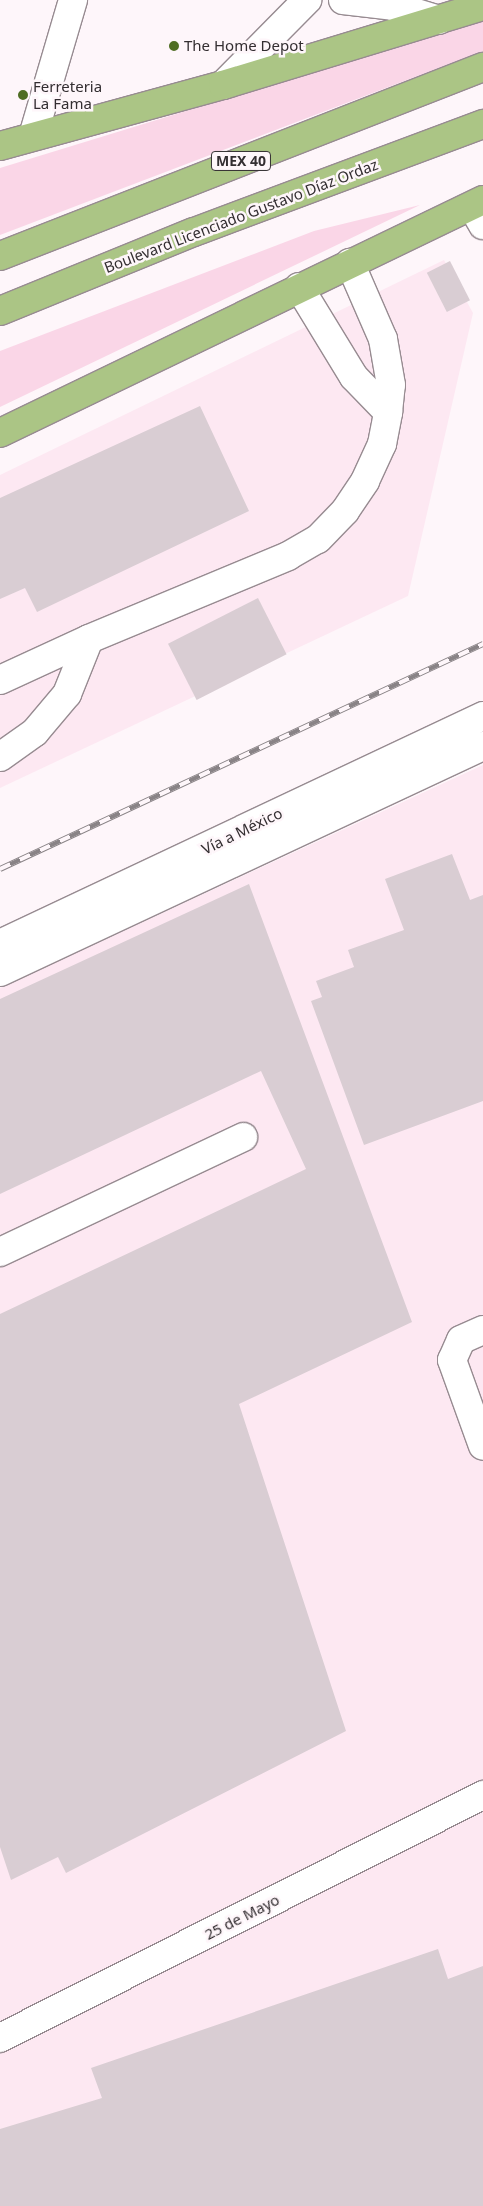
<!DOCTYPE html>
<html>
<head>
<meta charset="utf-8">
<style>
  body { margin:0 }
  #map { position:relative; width:483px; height:2206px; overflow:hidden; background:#fef6fa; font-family:"Noto Sans",sans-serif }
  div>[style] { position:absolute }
  .built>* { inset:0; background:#fde8f2 }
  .green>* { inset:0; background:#fad6e7 }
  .building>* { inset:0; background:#d9cdd3; transform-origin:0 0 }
  .roads { filter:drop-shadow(1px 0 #978b91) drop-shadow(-1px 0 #978b91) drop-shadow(0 1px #978b91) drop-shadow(0 -1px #978b91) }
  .minor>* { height:28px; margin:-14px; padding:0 14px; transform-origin:14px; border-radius:14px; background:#fff }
  .major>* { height:28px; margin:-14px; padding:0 14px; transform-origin:14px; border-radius:14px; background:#abc585 }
  .rail>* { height:5.5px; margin-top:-2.75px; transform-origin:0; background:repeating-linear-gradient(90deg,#fef6fa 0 11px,#898386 0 22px); box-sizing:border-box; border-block:1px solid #898386 }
  .dots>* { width:14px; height:14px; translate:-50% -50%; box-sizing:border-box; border:2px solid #fef6fa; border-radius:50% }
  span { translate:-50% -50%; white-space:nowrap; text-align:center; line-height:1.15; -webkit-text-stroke:5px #fef6fa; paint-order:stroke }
  .shield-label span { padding:1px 4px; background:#fef6fa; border:1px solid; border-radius:4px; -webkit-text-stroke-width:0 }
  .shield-label { font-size:14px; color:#332e31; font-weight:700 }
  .poi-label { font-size:15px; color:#332e31 }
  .left { translate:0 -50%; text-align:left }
  .street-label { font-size:15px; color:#332e31 }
</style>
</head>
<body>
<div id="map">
  <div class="built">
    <i style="clip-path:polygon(444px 260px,473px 313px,408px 596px,0 788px,0 475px)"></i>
    <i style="clip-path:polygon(483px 765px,483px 2206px,0 2206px,0 988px)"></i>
  </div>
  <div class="green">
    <i style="clip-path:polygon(483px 20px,483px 51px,0 235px,0 168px)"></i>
    <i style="clip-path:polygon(420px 205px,0 407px,0 351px,314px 231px)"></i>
  </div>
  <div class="building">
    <i style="left:450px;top:261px;width:44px;height:26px;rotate:63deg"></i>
    <i style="clip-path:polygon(200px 406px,249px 511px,37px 612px,25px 588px,0 599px,0 498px)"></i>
    <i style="left:258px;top:598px;width:63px;height:101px;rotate:63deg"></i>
    <i style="clip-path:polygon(452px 854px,470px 900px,483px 895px,483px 1101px,364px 1145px,311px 1001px,322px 997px,316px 981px,354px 967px,348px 950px,404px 930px,385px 879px)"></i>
    <i style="clip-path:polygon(249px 884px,412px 1322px,239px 1404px,346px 1731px,66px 1873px,58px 1857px,11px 1880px,0 1847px,0 1314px,306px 1169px,261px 1071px,0 1194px,0 999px)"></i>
    <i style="clip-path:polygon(438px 1949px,448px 1979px,483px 1966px,483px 2206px,0 2206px,0 2129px,102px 2098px,91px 2068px)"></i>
  </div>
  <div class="roads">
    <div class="minor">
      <i style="left:343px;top:0;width:50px;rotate:6.8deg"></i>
      <i style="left:393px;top:6px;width:48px;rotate:16.9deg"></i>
      <i style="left:223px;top:85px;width:120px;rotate:-45.3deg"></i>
      <i style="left:33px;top:136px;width:142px;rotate:-73.6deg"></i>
      <i style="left:472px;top:206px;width:22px;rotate:60deg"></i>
      <i style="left:299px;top:287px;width:105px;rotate:58.6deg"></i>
      <i style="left:354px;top:377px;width:49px;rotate:45.8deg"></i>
      <i style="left:388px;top:412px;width:27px;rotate:-84deg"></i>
      <i style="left:391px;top:385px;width:47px;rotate:-99.9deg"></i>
      <i style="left:383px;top:339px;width:83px;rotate:-113.5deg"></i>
      <i style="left:0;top:680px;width:98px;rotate:-24.7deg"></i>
      <i style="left:0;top:757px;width:43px;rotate:-35.5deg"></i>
      <i style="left:35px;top:732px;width:50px;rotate:-49.9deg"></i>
      <i style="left:67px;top:694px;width:59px;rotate:-68.2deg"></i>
      <i style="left:89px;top:639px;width:216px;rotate:-22.6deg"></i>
      <i style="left:288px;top:556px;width:34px;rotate:-30deg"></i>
      <i style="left:318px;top:539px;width:39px;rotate:-46deg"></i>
      <i style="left:345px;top:511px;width:36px;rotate:-56deg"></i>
      <i style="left:365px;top:481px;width:41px;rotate:-65.3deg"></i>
      <i style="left:382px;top:444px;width:33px;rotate:-79deg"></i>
      <i style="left:0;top:944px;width:534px;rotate:-25.27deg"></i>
      <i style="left:0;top:972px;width:533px;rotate:-25.08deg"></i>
      <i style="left:0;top:1252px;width:269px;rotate:-25.3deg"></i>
      <i style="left:483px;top:1330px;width:24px;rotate:156deg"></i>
      <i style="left:461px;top:1340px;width:22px;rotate:114deg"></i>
      <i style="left:452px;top:1360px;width:91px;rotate:70.2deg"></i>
      <i style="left:0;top:2038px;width:541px;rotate:-26.71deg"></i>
    </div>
    <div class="major">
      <i style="left:0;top:146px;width:231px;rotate:-15.3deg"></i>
      <i style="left:223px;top:85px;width:272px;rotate:-16.9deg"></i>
      <i style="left:0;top:256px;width:519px;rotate:-21.37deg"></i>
      <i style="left:0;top:311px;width:209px;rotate:-22.2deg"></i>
      <i style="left:194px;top:232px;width:309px;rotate:-20.5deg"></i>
      <i style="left:0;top:433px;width:536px;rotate:-25.75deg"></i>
    </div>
  </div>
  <div class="rail">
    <i style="left:0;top:869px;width:533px;rotate:-24.98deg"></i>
  </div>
  <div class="dots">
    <i style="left:174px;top:46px;background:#4f6d23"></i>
    <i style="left:23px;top:95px;background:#4f6d23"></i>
  </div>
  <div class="shield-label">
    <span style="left:241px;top:161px">MEX 40</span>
  </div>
  <div class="poi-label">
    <span class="left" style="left:184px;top:46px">The Home Depot</span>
    <span class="left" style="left:33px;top:95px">Ferreteria<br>La Fama</span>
  </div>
  <div class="street-label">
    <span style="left:241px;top:216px;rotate:-21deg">Boulevard Licenciado Gustavo Díaz Ordaz</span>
    <span style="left:242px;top:831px;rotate:-26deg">Vía a México</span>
    <span style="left:242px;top:1917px;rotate:-27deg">25 de Mayo</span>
  </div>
</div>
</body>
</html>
